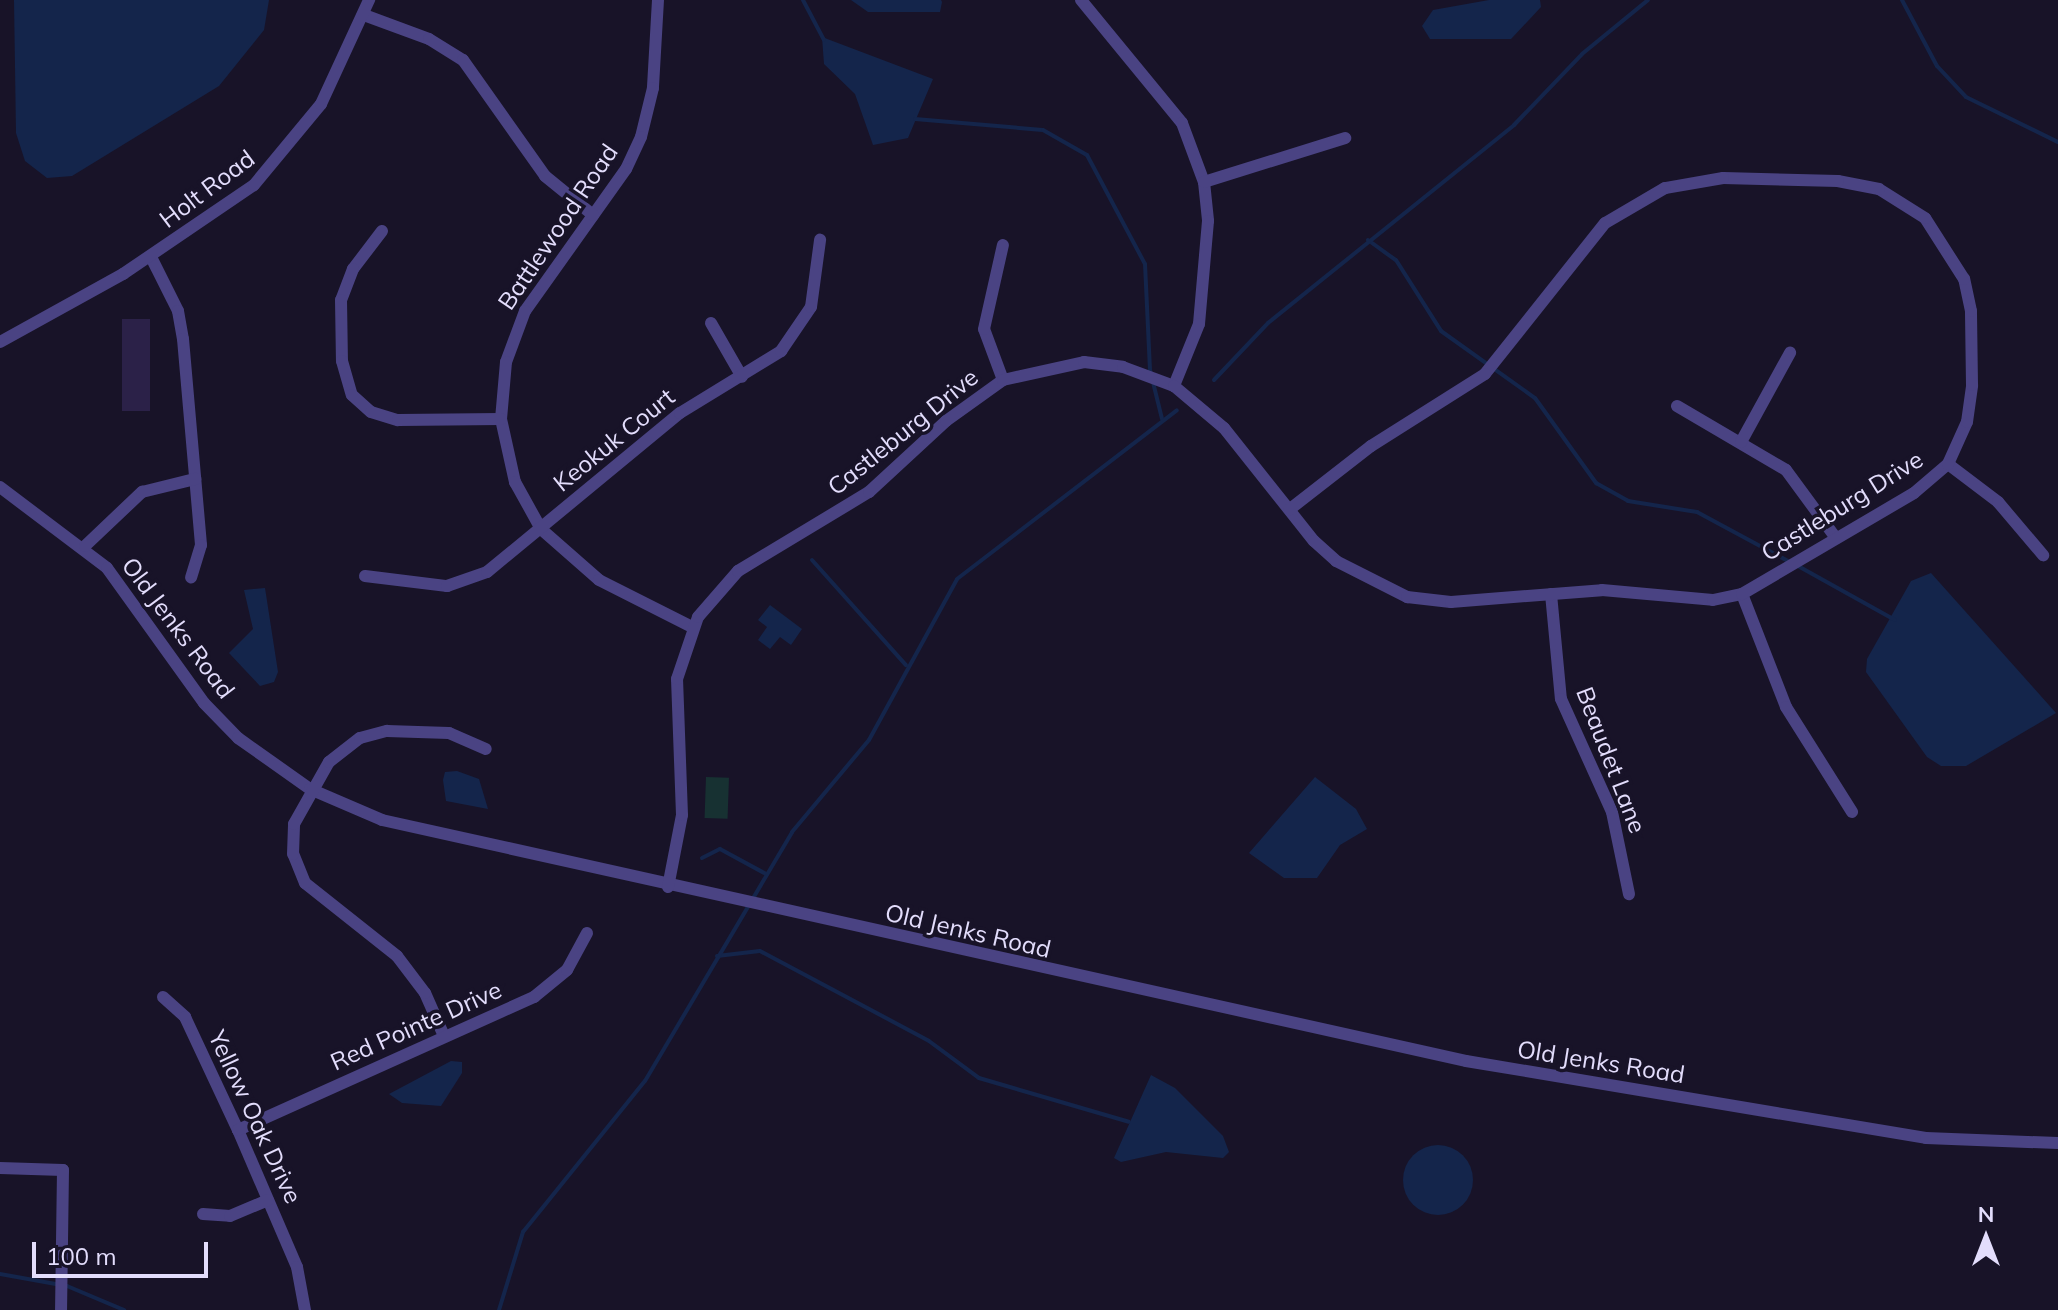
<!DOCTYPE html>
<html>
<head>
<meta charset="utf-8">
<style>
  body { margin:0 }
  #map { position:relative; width:2058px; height:1310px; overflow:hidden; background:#181328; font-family:Mulish,sans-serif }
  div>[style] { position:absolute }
  .green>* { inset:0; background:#173132; transform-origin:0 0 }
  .water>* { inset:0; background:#14254b }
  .round { border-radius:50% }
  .stream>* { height:4px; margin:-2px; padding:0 2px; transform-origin:2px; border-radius:2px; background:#14254b }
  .building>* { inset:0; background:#2b2148; transform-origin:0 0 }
  .minor>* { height:12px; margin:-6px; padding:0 6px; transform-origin:6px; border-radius:6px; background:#4a4383 }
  span { translate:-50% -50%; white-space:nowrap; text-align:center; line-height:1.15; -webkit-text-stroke:7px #181328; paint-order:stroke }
  .street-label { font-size:24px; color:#e3ddfc }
  .north { position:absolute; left:1946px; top:1198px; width:80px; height:80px; -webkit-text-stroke:6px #181328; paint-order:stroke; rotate:0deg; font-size:22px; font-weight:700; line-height:32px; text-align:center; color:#e3ddfc }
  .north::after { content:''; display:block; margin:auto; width:28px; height:36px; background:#e3ddfc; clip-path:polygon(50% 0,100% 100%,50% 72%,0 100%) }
  .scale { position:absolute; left:32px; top:1242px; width:176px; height:36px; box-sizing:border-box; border:4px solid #e3ddfc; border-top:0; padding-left:10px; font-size:24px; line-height:28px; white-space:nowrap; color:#e3ddfc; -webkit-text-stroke:6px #181328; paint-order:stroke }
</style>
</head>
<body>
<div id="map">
  <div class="green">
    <i style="left:706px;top:777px;width:23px;height:41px;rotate:2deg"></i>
  </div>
  <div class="water">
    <i style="clip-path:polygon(14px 0,269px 0,264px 30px,219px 86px,72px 176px,47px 178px,25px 161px,16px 133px)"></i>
    <i style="clip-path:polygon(851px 0,941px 0,942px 2px,940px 12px,868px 12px)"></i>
    <i style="clip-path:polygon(1489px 0,1540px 0,1541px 7px,1511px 39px,1430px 39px,1422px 26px,1433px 10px)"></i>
    <i style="clip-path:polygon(822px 37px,933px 79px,908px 138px,873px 145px,855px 94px,824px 64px)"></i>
    <i style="clip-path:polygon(1931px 573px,2056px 713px,1966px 766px,1941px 766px,1927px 757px,1866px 672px,1867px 659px,1911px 581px)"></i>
    <i style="clip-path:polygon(265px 588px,278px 672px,274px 682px,260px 686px,229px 653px,253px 629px,244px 590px)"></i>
    <i style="clip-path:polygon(770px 605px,802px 629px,791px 645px,780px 637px,770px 649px,758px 640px,767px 627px,758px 620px)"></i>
    <i style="clip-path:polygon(457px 771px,479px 779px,488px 809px,446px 801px,443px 780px,445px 772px)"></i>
    <i style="clip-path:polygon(1315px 777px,1356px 809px,1367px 829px,1340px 845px,1317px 878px,1284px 878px,1249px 853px)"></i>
    <i style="clip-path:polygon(451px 1061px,462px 1062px,462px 1073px,441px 1106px,402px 1103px,389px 1094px)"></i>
    <i style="clip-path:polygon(1151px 1075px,1175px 1088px,1223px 1136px,1229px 1152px,1223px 1158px,1166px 1152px,1121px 1162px,1114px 1158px)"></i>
    <i class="round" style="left:1403px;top:1145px;width:70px;height:70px"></i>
  </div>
  <div class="stream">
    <i style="left:803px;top:0;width:45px;rotate:62.3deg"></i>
    <i style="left:1902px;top:0;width:75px;rotate:62.1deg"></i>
    <i style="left:1937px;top:66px;width:42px;rotate:46.9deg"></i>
    <i style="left:1966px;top:97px;width:102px;rotate:26.1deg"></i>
    <i style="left:915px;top:119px;width:128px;rotate:4.9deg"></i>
    <i style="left:1043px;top:130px;width:51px;rotate:29.6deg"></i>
    <i style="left:1087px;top:155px;width:123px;rotate:62deg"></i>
    <i style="left:1145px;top:264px;width:106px;rotate:87.3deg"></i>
    <i style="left:1150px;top:370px;width:50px;rotate:76.2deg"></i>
    <i style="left:1368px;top:240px;width:34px;rotate:36deg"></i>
    <i style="left:1396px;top:260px;width:84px;rotate:57.6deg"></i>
    <i style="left:1441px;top:331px;width:115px;rotate:35.5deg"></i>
    <i style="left:1535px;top:398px;width:105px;rotate:54.3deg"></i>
    <i style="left:1596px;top:483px;width:37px;rotate:29deg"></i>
    <i style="left:1628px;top:501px;width:70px;rotate:9.1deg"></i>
    <i style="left:1697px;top:512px;width:106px;rotate:28.3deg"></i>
    <i style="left:1214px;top:380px;width:79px;rotate:-46.5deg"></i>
    <i style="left:1268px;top:323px;width:316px;rotate:-38.8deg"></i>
    <i style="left:1514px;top:125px;width:98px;rotate:-46.2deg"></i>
    <i style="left:1582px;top:54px;width:85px;rotate:-39.3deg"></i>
    <i style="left:812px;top:560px;width:141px;rotate:48.2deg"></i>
    <i style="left:1798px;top:566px;width:111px;rotate:29.1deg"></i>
    <i style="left:702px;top:858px;width:20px;rotate:-27deg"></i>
    <i style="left:720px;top:849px;width:52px;rotate:28.5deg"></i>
    <i style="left:717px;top:956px;width:43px;rotate:-6.6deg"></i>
    <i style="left:760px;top:951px;width:191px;rotate:28deg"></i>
    <i style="left:929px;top:1041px;width:62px;rotate:36.5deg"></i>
    <i style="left:979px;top:1078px;width:156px;rotate:16.3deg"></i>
    <i style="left:0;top:1274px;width:68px;rotate:10.2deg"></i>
    <i style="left:67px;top:1286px;width:62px;rotate:22.8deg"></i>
    <i style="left:499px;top:1310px;width:82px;rotate:-72.9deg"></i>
    <i style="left:523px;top:1232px;width:194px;rotate:-51.1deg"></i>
    <i style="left:645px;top:1081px;width:289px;rotate:-59.4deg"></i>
    <i style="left:792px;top:832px;width:120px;rotate:-50.1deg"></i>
    <i style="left:869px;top:740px;width:183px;rotate:-61.3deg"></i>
    <i style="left:957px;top:579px;width:277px;rotate:-37.5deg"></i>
  </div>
  <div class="building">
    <i style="left:122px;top:319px;width:28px;height:92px"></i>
  </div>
  <div class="minor">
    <i style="left:658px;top:0;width:88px;rotate:93.3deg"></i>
    <i style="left:653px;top:88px;width:50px;rotate:103.8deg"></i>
    <i style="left:641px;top:137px;width:35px;rotate:115deg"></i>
    <i style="left:626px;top:169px;width:174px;rotate:125.4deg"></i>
    <i style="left:525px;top:311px;width:54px;rotate:110.4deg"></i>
    <i style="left:506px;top:362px;width:57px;rotate:95deg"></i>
    <i style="left:501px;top:419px;width:65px;rotate:77.5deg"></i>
    <i style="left:515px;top:482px;width:54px;rotate:61deg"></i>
    <i style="left:541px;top:529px;width:77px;rotate:41.3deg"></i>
    <i style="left:599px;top:580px;width:104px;rotate:26.8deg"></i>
    <i style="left:1081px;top:0;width:159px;rotate:50.6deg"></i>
    <i style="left:1182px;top:123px;width:63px;rotate:69.6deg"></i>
    <i style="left:1204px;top:182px;width:39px;rotate:84deg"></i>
    <i style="left:1208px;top:221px;width:103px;rotate:95deg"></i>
    <i style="left:1199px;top:324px;width:67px;rotate:112deg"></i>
    <i style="left:364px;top:15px;width:69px;rotate:20.3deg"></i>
    <i style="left:429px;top:39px;width:40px;rotate:32deg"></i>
    <i style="left:463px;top:60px;width:142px;rotate:54.7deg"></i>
    <i style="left:545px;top:176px;width:62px;rotate:39.1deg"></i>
    <i style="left:1204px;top:182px;width:148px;rotate:-17.3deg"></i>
    <i style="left:382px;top:231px;width:48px;rotate:127.3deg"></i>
    <i style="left:353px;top:269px;width:33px;rotate:111deg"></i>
    <i style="left:341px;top:300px;width:61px;rotate:89.1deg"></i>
    <i style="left:342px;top:361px;width:35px;rotate:74deg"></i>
    <i style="left:352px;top:395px;width:25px;rotate:42deg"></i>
    <i style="left:371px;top:412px;width:28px;rotate:17deg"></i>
    <i style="left:398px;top:420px;width:103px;rotate:-0.6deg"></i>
    <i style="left:151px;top:257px;width:60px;rotate:63.4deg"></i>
    <i style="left:178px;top:311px;width:28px;rotate:80deg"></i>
    <i style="left:183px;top:339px;width:207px;rotate:85deg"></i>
    <i style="left:201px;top:545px;width:34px;rotate:107deg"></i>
    <i style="left:711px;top:323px;width:62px;rotate:60.1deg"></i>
    <i style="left:0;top:342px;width:141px;rotate:-28.9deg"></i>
    <i style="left:123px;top:274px;width:158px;rotate:-34.2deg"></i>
    <i style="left:254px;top:185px;width:105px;rotate:-50.4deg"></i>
    <i style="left:321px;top:104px;width:115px;rotate:-65.2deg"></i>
    <i style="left:1003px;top:380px;width:54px;rotate:-110.4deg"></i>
    <i style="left:984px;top:329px;width:86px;rotate:-77.3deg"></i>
    <i style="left:1677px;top:406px;width:126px;rotate:30.4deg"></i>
    <i style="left:1786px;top:470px;width:84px;rotate:53.7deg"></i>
    <i style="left:1741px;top:442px;width:102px;rotate:-61.2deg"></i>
    <i style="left:1948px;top:464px;width:63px;rotate:37.2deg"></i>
    <i style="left:1998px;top:502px;width:70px;rotate:49.7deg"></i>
    <i style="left:0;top:487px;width:134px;rotate:37.1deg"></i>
    <i style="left:107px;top:568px;width:166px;rotate:54.3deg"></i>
    <i style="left:204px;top:703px;width:49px;rotate:45.8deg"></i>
    <i style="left:238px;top:738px;width:88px;rotate:35.3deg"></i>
    <i style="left:310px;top:789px;width:78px;rotate:23.3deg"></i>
    <i style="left:382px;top:820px;width:1110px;rotate:12.53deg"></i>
    <i style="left:1466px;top:1061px;width:466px;rotate:9.5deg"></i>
    <i style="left:1926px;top:1138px;width:132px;rotate:2.2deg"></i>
    <i style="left:85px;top:546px;width:79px;rotate:-43.5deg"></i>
    <i style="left:142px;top:492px;width:55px;rotate:-13.8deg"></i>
    <i style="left:365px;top:576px;width:83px;rotate:7deg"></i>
    <i style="left:447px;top:586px;width:42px;rotate:-19.3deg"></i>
    <i style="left:487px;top:572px;width:250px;rotate:-39.5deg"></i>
    <i style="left:680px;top:413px;width:119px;rotate:-31.5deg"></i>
    <i style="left:781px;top:351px;width:53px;rotate:-55.7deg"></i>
    <i style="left:811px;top:307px;width:68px;rotate:-82.3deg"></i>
    <i style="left:1551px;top:594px;width:105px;rotate:84.6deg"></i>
    <i style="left:1561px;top:699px;width:124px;rotate:65.7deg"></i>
    <i style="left:1612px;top:812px;width:84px;rotate:78.3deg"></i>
    <i style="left:1742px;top:594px;width:121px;rotate:68.7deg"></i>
    <i style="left:1786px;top:707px;width:124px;rotate:57.8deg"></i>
    <i style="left:668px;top:887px;width:73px;rotate:-79deg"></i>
    <i style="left:682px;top:815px;width:136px;rotate:-92.1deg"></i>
    <i style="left:677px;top:679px;width:65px;rotate:-71.3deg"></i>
    <i style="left:698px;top:617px;width:61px;rotate:-49deg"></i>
    <i style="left:738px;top:571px;width:153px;rotate:-31.1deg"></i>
    <i style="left:869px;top:492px;width:105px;rotate:-42.7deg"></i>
    <i style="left:946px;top:421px;width:70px;rotate:-35.7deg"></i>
    <i style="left:1003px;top:380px;width:83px;rotate:-12.5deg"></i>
    <i style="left:1084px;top:362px;width:39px;rotate:7deg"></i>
    <i style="left:1123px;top:367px;width:54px;rotate:20.4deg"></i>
    <i style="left:1174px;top:386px;width:65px;rotate:40deg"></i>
    <i style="left:1224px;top:428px;width:144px;rotate:51.5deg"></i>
    <i style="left:1314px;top:541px;width:30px;rotate:42deg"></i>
    <i style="left:1336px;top:561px;width:80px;rotate:26.9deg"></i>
    <i style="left:1407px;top:597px;width:44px;rotate:6.5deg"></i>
    <i style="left:1451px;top:602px;width:151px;rotate:-4.5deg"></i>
    <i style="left:1602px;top:590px;width:111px;rotate:5.1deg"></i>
    <i style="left:1713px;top:600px;width:30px;rotate:-12deg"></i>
    <i style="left:1742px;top:594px;width:199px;rotate:-30.4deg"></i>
    <i style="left:1914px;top:493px;width:45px;rotate:-40.5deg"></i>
    <i style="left:1948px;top:464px;width:46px;rotate:-65.7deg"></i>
    <i style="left:1967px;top:422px;width:37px;rotate:-82deg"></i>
    <i style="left:1972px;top:385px;width:74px;rotate:-90.8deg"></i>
    <i style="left:1971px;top:311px;width:33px;rotate:-102deg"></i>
    <i style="left:1964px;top:279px;width:72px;rotate:-122.6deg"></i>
    <i style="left:1925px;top:218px;width:54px;rotate:-147.8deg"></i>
    <i style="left:1879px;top:189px;width:42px;rotate:-169deg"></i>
    <i style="left:1838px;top:181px;width:115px;rotate:-178.5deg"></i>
    <i style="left:1723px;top:178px;width:59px;rotate:170.2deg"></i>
    <i style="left:1665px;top:188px;width:69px;rotate:149.7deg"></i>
    <i style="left:1605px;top:223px;width:193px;rotate:128.5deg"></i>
    <i style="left:1485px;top:374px;width:135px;rotate:147.7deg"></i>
    <i style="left:1371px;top:446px;width:103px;rotate:142.1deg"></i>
    <i style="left:163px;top:997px;width:30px;rotate:42deg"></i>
    <i style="left:185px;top:1017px;width:125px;rotate:64.9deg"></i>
    <i style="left:238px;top:1130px;width:149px;rotate:66.7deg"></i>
    <i style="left:297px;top:1267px;width:44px;rotate:79.5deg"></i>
    <i style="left:444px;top:1036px;width:47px;rotate:-113.8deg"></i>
    <i style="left:425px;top:993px;width:46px;rotate:-127.1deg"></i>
    <i style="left:397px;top:956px;width:117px;rotate:-141.6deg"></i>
    <i style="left:305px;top:883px;width:31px;rotate:-112deg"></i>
    <i style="left:293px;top:854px;width:30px;rotate:-88deg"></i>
    <i style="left:294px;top:824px;width:71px;rotate:-60.6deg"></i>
    <i style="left:329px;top:762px;width:39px;rotate:-38deg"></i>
    <i style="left:360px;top:738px;width:28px;rotate:-15deg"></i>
    <i style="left:387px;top:731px;width:62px;rotate:1.8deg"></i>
    <i style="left:449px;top:733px;width:40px;rotate:23.4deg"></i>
    <i style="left:238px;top:1130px;width:325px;rotate:-24.2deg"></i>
    <i style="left:534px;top:997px;width:43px;rotate:-39.3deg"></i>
    <i style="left:567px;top:970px;width:42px;rotate:-61.6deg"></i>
    <i style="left:0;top:1168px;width:63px;rotate:1.8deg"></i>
    <i style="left:63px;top:1170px;width:140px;rotate:90.8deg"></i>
    <i style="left:203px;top:1214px;width:27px;rotate:4deg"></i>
    <i style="left:230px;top:1216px;width:41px;rotate:-22.8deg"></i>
  </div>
  <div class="street-label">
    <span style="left:207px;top:189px;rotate:-37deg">Holt Road</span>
    <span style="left:558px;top:227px;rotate:-56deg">Battlewood Road</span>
    <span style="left:903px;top:432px;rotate:-39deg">Castleburg Drive</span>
    <span style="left:614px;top:440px;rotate:-39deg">Keokuk Court</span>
    <span style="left:1842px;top:506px;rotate:-32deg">Castleburg Drive</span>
    <span style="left:178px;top:628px;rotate:53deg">Old Jenks Road</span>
    <span style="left:1611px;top:760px;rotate:69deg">Beaudet Lane</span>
    <span style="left:968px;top:931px;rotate:13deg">Old Jenks Road</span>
    <span style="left:416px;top:1026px;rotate:-24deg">Red Pointe Drive</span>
    <span style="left:1601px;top:1062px;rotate:9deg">Old Jenks Road</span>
    <span style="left:255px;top:1117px;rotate:65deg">Yellow Oak Drive</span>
  </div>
  <div class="north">N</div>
  <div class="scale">100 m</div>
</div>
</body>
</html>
